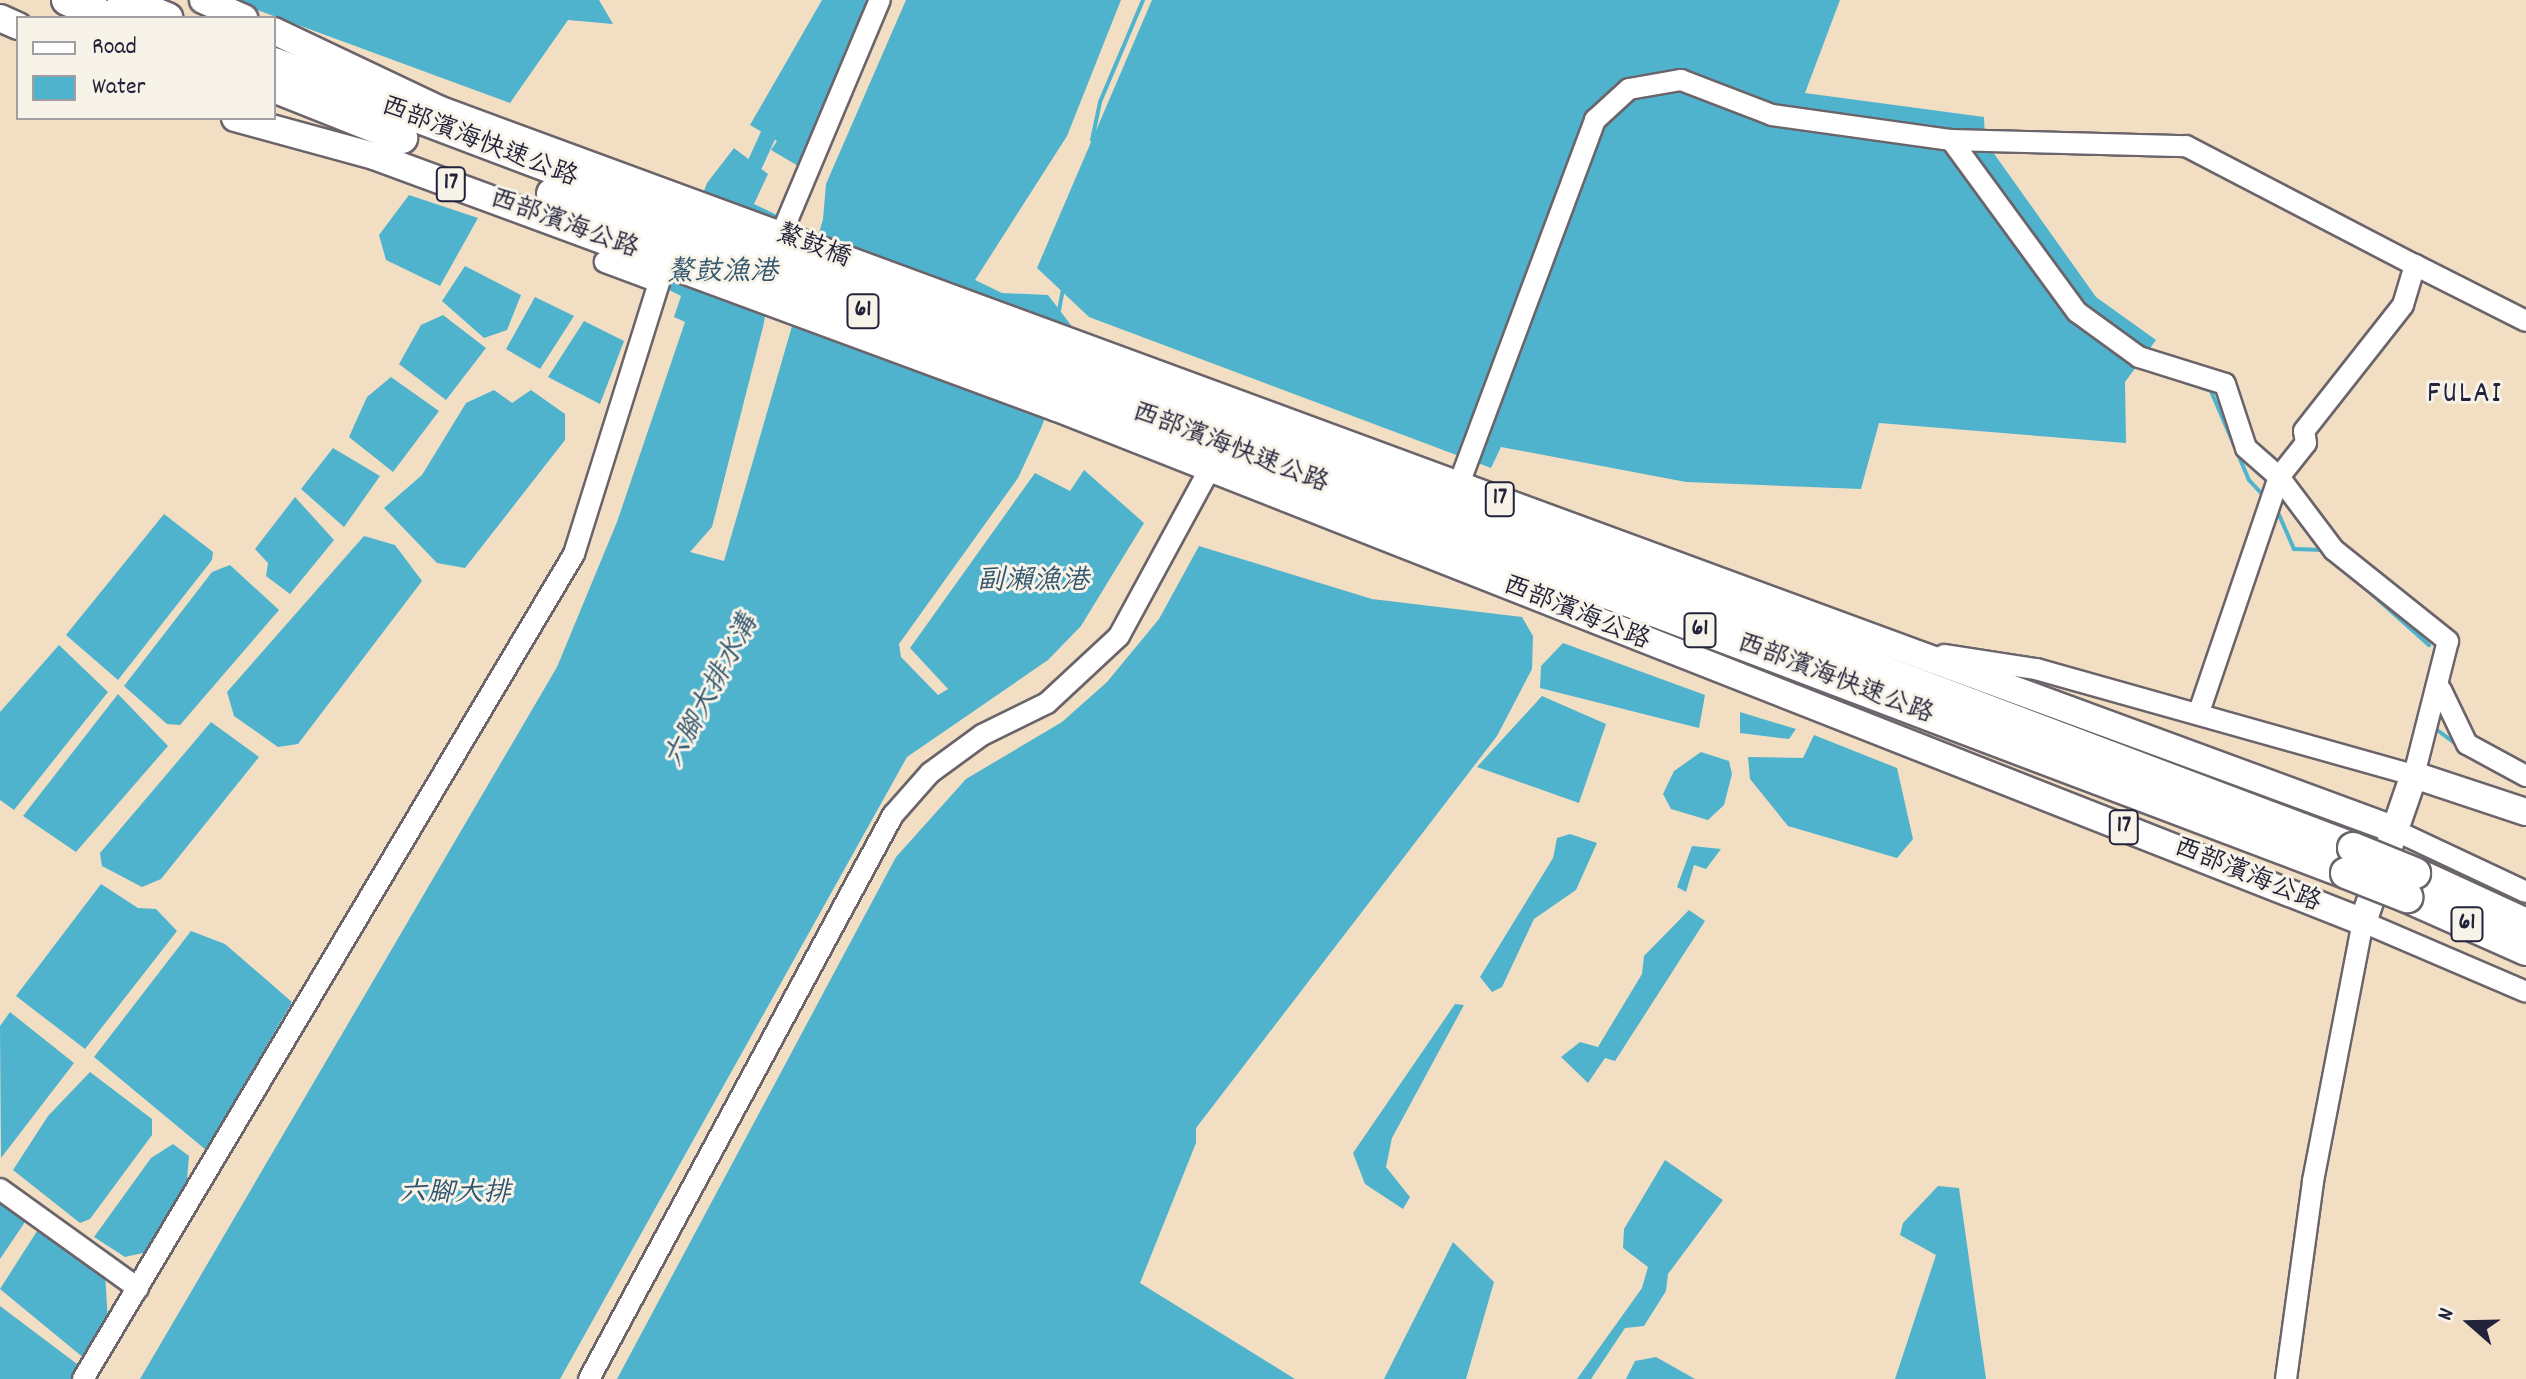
<!DOCTYPE html>
<html>
<head>
<meta charset="utf-8">
<style>
  body { margin:0 }
  #map { position:relative; width:2526px; height:1379px; overflow:hidden; background:#f2dfc3; font-family:Dekko,"LXGW WenKai TC",sans-serif }
  div>[style] { position:absolute }
  .water>* { inset:0; background:#4fb3ce }
  .stream>* { height:4px; margin:-2px; padding:0 2px; transform-origin:2px; border-radius:2px; background:#4fb3ce }
  .canal>* { height:16px; margin:-8px; padding:0 8px; transform-origin:8px; border-radius:8px; background:#4fb3ce }
  .roads { filter:drop-shadow(2px 0 #6b646b) drop-shadow(-2px 0 #6b646b) drop-shadow(0 2px #6b646b) drop-shadow(0 -2px #6b646b) }
  .minor>* { height:20px; margin:-10px; padding:0 10px; transform-origin:10px; border-radius:10px; background:#fff }
  .major>* { height:26px; margin:-13px; padding:0 13px; transform-origin:13px; border-radius:13px; background:#fff }
  .highway>* { height:30px; margin:-15px; padding:0 15px; transform-origin:15px; border-radius:15px; background:#fff }
  .bridges { filter:drop-shadow(2px 0 #6b646b) drop-shadow(-2px 0 #6b646b) drop-shadow(0 2px #6b646b) drop-shadow(0 -2px #6b646b) }
  .highway-bridge>* { height:30px; margin:-15px; padding:0 15px; transform-origin:15px; border-radius:15px; background:#fff }
  span { translate:-50% -50%; white-space:nowrap; text-align:center; line-height:1.15; -webkit-text-stroke:6px #f7f3e8; paint-order:stroke }
  .shield-label span { padding:2px 6px; background:#f7f3e8; border:2px solid; border-radius:6px; -webkit-text-stroke-width:0 }
  .shield-label { font-size:24px; color:#22223b; font-weight:700 }
  .street-label { font-size:26px; color:#22223b }
  .water-label { font-size:28px; color:#32556e; font-style:italic }
  .quarter-label { font-size:30px; color:#22223b; letter-spacing:2px }
  .legend { position:absolute; left:16px; top:16px; width:260px; height:104px; box-sizing:border-box; background:#f7f3e8; border:2px solid #a29fa3; margin:0; padding:10px 14px; list-style:none; font-size:24px; color:#22223b }
  .legend li { display:flex; align-items:center; gap:16px; height:40px }
  .legend b { width:40px; border:2px solid #a29fa3 }
  .north { position:absolute; left:2430px; top:1283px; width:80px; height:80px; -webkit-text-stroke:6px #f7f3e8; paint-order:stroke; rotate:290deg; font-size:22px; font-weight:700; line-height:32px; text-align:center; color:#22223b }
  .north::after { content:''; display:block; margin:auto; width:28px; height:36px; background:#22223b; clip-path:polygon(50% 0,100% 100%,50% 72%,0 100%) }
</style>
</head>
<body>
<div id="map">
  <div class="water">
    <i style="clip-path:polygon(230px 0,599px 0,613px 24px,568px 20px,510px 103px)"></i>
    <i style="clip-path:polygon(822px 0,873px 0,800px 167px,771px 150px,777px 141px,750px 125px)"></i>
    <i style="clip-path:polygon(906px 0,1121px 0,1067px 136px,975px 280px,1002px 293px,1048px 295px,1074px 329px,1042px 426px,1018px 478px,899px 644px,901px 657px,938px 695px,948px 689px,910px 648px,1035px 473px,1070px 491px,1084px 470px,1144px 523px,1081px 626px,1048px 660px,907px 757px,560px 1379px,140px 1379px,557px 667px,617px 522px,685px 322px,674px 317px,681px 296px,667px 289px,707px 183px,734px 148px,768px 174px,754px 204px,777px 215px,764px 323px,712px 527px,690px 552px,724px 561px,823px 219px,826px 184px)"></i>
    <i style="clip-path:polygon(1152px 0,1840px 0,1805px 93px,1984px 117px,1985px 141px,2096px 297px,2156px 340px,2125px 382px,2126px 443px,1879px 423px,1861px 489px,1686px 482px,1501px 447px,1491px 468px,1089px 317px,1037px 268px)"></i>
    <i style="clip-path:polygon(409px 195px,478px 218px,440px 286px,386px 260px,379px 235px)"></i>
    <i style="clip-path:polygon(465px 266px,521px 295px,507px 330px,484px 338px,442px 301px)"></i>
    <i style="clip-path:polygon(535px 297px,574px 316px,540px 369px,506px 349px)"></i>
    <i style="clip-path:polygon(443px 315px,486px 348px,446px 400px,399px 364px,421px 325px)"></i>
    <i style="clip-path:polygon(584px 321px,624px 341px,600px 404px,548px 377px)"></i>
    <i style="clip-path:polygon(391px 377px,439px 411px,393px 472px,349px 437px,367px 397px)"></i>
    <i style="clip-path:polygon(494px 390px,512px 403px,531px 390px,565px 414px,565px 440px,465px 568px,437px 563px,384px 508px,422px 475px,466px 403px)"></i>
    <i style="clip-path:polygon(333px 448px,380px 476px,344px 527px,301px 489px)"></i>
    <i style="clip-path:polygon(295px 497px,334px 540px,290px 594px,266px 576px,268px 563px,255px 549px)"></i>
    <i style="clip-path:polygon(164px 514px,213px 552px,212px 560px,118px 680px,66px 635px)"></i>
    <i style="clip-path:polygon(364px 536px,395px 545px,422px 581px,298px 744px,278px 747px,234px 716px,227px 692px)"></i>
    <i style="clip-path:polygon(1199px 546px,1372px 599px,1522px 617px,1533px 636px,1532px 669px,1497px 736px,1196px 1128px,1196px 1143px,1140px 1283px,1295px 1379px,617px 1379px,896px 857px,966px 779px,1062px 722px,1107px 682px,1159px 619px)"></i>
    <i style="clip-path:polygon(230px 565px,279px 610px,180px 725px,167px 724px,124px 686px,212px 572px)"></i>
    <i style="clip-path:polygon(1563px 643px,1705px 695px,1699px 728px,1540px 688px,1541px 666px)"></i>
    <i style="clip-path:polygon(59px 645px,108px 692px,14px 810px,0 800px,0 712px)"></i>
    <i style="clip-path:polygon(118px 694px,168px 746px,76px 852px,23px 816px)"></i>
    <i style="clip-path:polygon(1542px 696px,1606px 724px,1579px 803px,1477px 767px)"></i>
    <i style="clip-path:polygon(1740px 712px,1796px 729px,1789px 739px,1740px 733px)"></i>
    <i style="clip-path:polygon(211px 722px,259px 757px,251px 767px,161px 879px,142px 887px,102px 866px,100px 853px)"></i>
    <i style="clip-path:polygon(1814px 735px,1897px 768px,1913px 839px,1897px 858px,1788px 826px,1750px 779px,1748px 757px,1803px 758px)"></i>
    <i style="clip-path:polygon(1701px 752px,1729px 761px,1732px 774px,1724px 805px,1708px 820px,1671px 809px,1663px 794px,1674px 771px)"></i>
    <i style="clip-path:polygon(1570px 834px,1597px 843px,1576px 890px,1534px 919px,1502px 987px,1492px 992px,1480px 977px,1553px 858px,1557px 838px)"></i>
    <i style="clip-path:polygon(1692px 846px,1721px 849px,1706px 869px,1694px 865px,1686px 892px,1677px 887px)"></i>
    <i style="clip-path:polygon(101px 884px,138px 908px,156px 909px,177px 931px,85px 1049px,16px 996px)"></i>
    <i style="clip-path:polygon(1689px 910px,1705px 921px,1615px 1061px,1605px 1058px,1588px 1083px,1561px 1057px,1580px 1042px,1598px 1047px,1642px 974px,1644px 956px)"></i>
    <i style="clip-path:polygon(191px 931px,225px 944px,292px 1002px,206px 1150px,94px 1057px)"></i>
    <i style="clip-path:polygon(1455px 1004px,1464px 1005px,1392px 1138px,1386px 1167px,1410px 1197px,1403px 1209px,1365px 1184px,1353px 1153px)"></i>
    <i style="clip-path:polygon(10px 1012px,74px 1063px,1px 1158px,0 1026px)"></i>
    <i style="clip-path:polygon(90px 1072px,152px 1119px,152px 1135px,90px 1219px,80px 1223px,13px 1170px,48px 1116px)"></i>
    <i style="clip-path:polygon(173px 1144px,189px 1156px,187px 1180px,147px 1252px,125px 1257px,94px 1237px,151px 1158px)"></i>
    <i style="clip-path:polygon(1665px 1160px,1723px 1200px,1668px 1274px,1666px 1291px,1644px 1326px,1625px 1328px,1591px 1379px,1577px 1379px,1642px 1288px,1648px 1267px,1623px 1248px,1624px 1229px)"></i>
    <i style="clip-path:polygon(1938px 1186px,1959px 1188px,1986px 1379px,1895px 1379px,1936px 1255px,1900px 1235px,1903px 1223px)"></i>
    <i style="clip-path:polygon(0 1200px,25px 1222px,0 1259px)"></i>
    <i style="clip-path:polygon(39px 1228px,105px 1273px,108px 1322px,85px 1359px,0 1289px)"></i>
    <i style="clip-path:polygon(1453px 1242px,1494px 1282px,1466px 1379px,1384px 1379px)"></i>
    <i style="clip-path:polygon(0 1306px,81px 1367px,73px 1379px,0 1379px)"></i>
    <i style="clip-path:polygon(1656px 1357px,1695px 1379px,1626px 1379px,1635px 1361px)"></i>
  </div>
  <div class="stream">
    <i style="left:1092px;top:140px;width:39px;rotate:-78deg"></i>
    <i style="left:1100px;top:102px;width:111px;rotate:-67.1deg"></i>
    <i style="left:1059px;top:310px;width:20px;rotate:-79deg"></i>
    <i style="left:2165px;top:375px;width:49px;rotate:19.2deg"></i>
    <i style="left:2211px;top:391px;width:97px;rotate:66.9deg"></i>
    <i style="left:2249px;top:480px;width:22px;rotate:47deg"></i>
    <i style="left:2276px;top:508px;width:45px;rotate:66.3deg"></i>
    <i style="left:2294px;top:549px;width:29px;rotate:2deg"></i>
    <i style="left:2365px;top:588px;width:86px;rotate:41.7deg"></i>
    <i style="left:2437px;top:730px;width:26px;rotate:36deg"></i>
    <i style="left:2485px;top:765px;width:22px;rotate:27deg"></i>
  </div>
  <div class="canal">
    <i style="left:755px;top:164px;width:51px;rotate:-65.5deg"></i>
  </div>
  <div class="roads">
    <div class="minor">
      <i style="left:1951px;top:140px;width:213px;rotate:53.8deg"></i>
      <i style="left:2077px;top:312px;width:77px;rotate:36deg"></i>
      <i style="left:2139px;top:357px;width:90px;rotate:17.4deg"></i>
      <i style="left:2225px;top:384px;width:67px;rotate:71.8deg"></i>
      <i style="left:2246px;top:448px;width:44px;rotate:41.3deg"></i>
      <i style="left:2279px;top:477px;width:248px;rotate:108.8deg"></i>
      <i style="left:781px;top:235px;width:255px;rotate:-67.2deg"></i>
      <i style="left:1459px;top:484px;width:389px;rotate:-69.5deg"></i>
      <i style="left:1595px;top:120px;width:46px;rotate:-42.4deg"></i>
      <i style="left:1629px;top:89px;width:53px;rotate:-9.8deg"></i>
      <i style="left:1681px;top:80px;width:97px;rotate:21deg"></i>
      <i style="left:1772px;top:115px;width:181px;rotate:8deg"></i>
      <i style="left:1951px;top:140px;width:235px;rotate:1.5deg"></i>
      <i style="left:2186px;top:146px;width:258px;rotate:27.5deg"></i>
      <i style="left:1944px;top:655px;width:93px;rotate:8.7deg"></i>
      <i style="left:2036px;top:669px;width:393px;rotate:15.7deg"></i>
      <i style="left:2414px;top:775px;width:138px;rotate:-75.8deg"></i>
      <i style="left:2448px;top:641px;width:146px;rotate:-141.4deg"></i>
      <i style="left:2334px;top:550px;width:91px;rotate:-127deg"></i>
      <i style="left:2279px;top:477px;width:43px;rotate:-51.5deg"></i>
      <i style="left:2306px;top:443px;width:12px;rotate:-99deg"></i>
      <i style="left:2304px;top:431px;width:160px;rotate:-51.8deg"></i>
      <i style="left:2403px;top:305px;width:42px;rotate:-73.3deg"></i>
      <i style="left:2415px;top:265px;width:124px;rotate:26.8deg"></i>
      <i style="left:2441px;top:690px;width:60px;rotate:64.3deg"></i>
      <i style="left:2467px;top:744px;width:67px;rotate:28.5deg"></i>
      <i style="left:2390px;top:828px;width:150px;rotate:25.2deg"></i>
      <i style="left:0;top:1189px;width:170px;rotate:35.7deg"></i>
      <i style="left:83px;top:1379px;width:960px;rotate:-59.24deg"></i>
      <i style="left:574px;top:554px;width:285px;rotate:-72.6deg"></i>
      <i style="left:659px;top:282px;width:58px;rotate:-159.7deg"></i>
      <i style="left:589px;top:1379px;width:641px;rotate:-61.68deg"></i>
      <i style="left:893px;top:815px;width:56px;rotate:-48.6deg"></i>
      <i style="left:930px;top:773px;width:64px;rotate:-36.2deg"></i>
      <i style="left:982px;top:735px;width:72px;rotate:-26.2deg"></i>
      <i style="left:1047px;top:703px;width:98px;rotate:-42.9deg"></i>
      <i style="left:1119px;top:636px;width:189px;rotate:-61.5deg"></i>
      <i style="left:2286px;top:1379px;width:200px;rotate:-82.2deg"></i>
      <i style="left:2313px;top:1181px;width:264px;rotate:-79.1deg"></i>
      <i style="left:2363px;top:922px;width:177px;rotate:23.2deg"></i>
    </div>
    <div class="major">
      <i style="left:203px;top:0;width:45px;rotate:23.7deg"></i>
      <i style="left:0;top:18px;width:20px;rotate:24deg"></i>
      <i style="left:274px;top:31px;width:182px;rotate:25.4deg"></i>
      <i style="left:438px;top:109px;width:2080px;rotate:20.22deg"></i>
      <i style="left:235px;top:118px;width:144px;rotate:15.3deg"></i>
      <i style="left:374px;top:156px;width:728px;rotate:20.25deg"></i>
      <i style="left:1057px;top:408px;width:1404px;rotate:21.48deg"></i>
      <i style="left:2363px;top:922px;width:156px;rotate:-70.9deg"></i>
      <i style="left:2414px;top:775px;width:118px;rotate:18.3deg"></i>
    </div>
    <div class="highway">
      <i style="left:67px;top:0;width:46px;rotate:23.2deg"></i>
      <i style="left:123px;top:0;width:48px;rotate:22.2deg"></i>
      <i style="left:274px;top:63px;width:2222px;rotate:20.69deg"></i>
      <i style="left:274px;top:87px;width:138px;rotate:21.7deg"></i>
      <i style="left:552px;top:194px;width:1918px;rotate:20.73deg"></i>
      <i style="left:2415px;top:873px;width:122px;rotate:24.7deg"></i>
      <i style="left:2407px;top:897px;width:130px;rotate:24deg"></i>
    </div>
  </div>
  <div class="bridges">
    <div class="highway-bridge">
      <i style="left:2353px;top:848px;width:67px;rotate:22deg"></i>
      <i style="left:2346px;top:873px;width:66px;rotate:21.5deg"></i>
    </div>
  </div>
  <div class="shield-label">
    <span style="left:451px;top:184px">17</span>
    <span style="left:863px;top:311px">61</span>
    <span style="left:1500px;top:499px">17</span>
    <span style="left:1700px;top:630px">61</span>
    <span style="left:2124px;top:827px">17</span>
    <span style="left:2467px;top:924px">61</span>
  </div>
  <div class="street-label">
    <span style="left:479px;top:143px;rotate:21deg">西部濱海快速公路</span>
    <span style="left:564px;top:225px;rotate:20deg">西部濱海公路</span>
    <span style="left:813px;top:247px;rotate:21deg">鰲鼓橋</span>
    <span style="left:1230px;top:449px;rotate:21deg">西部濱海快速公路</span>
    <span style="left:1576px;top:614px;rotate:22deg">西部濱海公路</span>
    <span style="left:1835px;top:680px;rotate:21deg">西部濱海快速公路</span>
    <span style="left:2247px;top:876px;rotate:22deg">西部濱海公路</span>
  </div>
  <div class="water-label">
    <span style="left:722px;top:274px">鰲鼓漁港</span>
    <span style="left:1033px;top:583px">副瀨漁港</span>
    <span style="left:713px;top:692px;rotate:-62deg">六腳大排水溝</span>
    <span style="left:455px;top:1195px">六腳大排</span>
  </div>
  <div class="quarter-label">
    <span style="left:2465px;top:396px">FULAI</span>
  </div>
  <ul class="legend">
  <li><b style="height:10px;background:#fff"></b>Road</li>
  <li><b style="height:22px;background:#4fb3ce"></b>Water</li>
  </ul>
  <div class="north">N</div>
</div>
</body>
</html>
